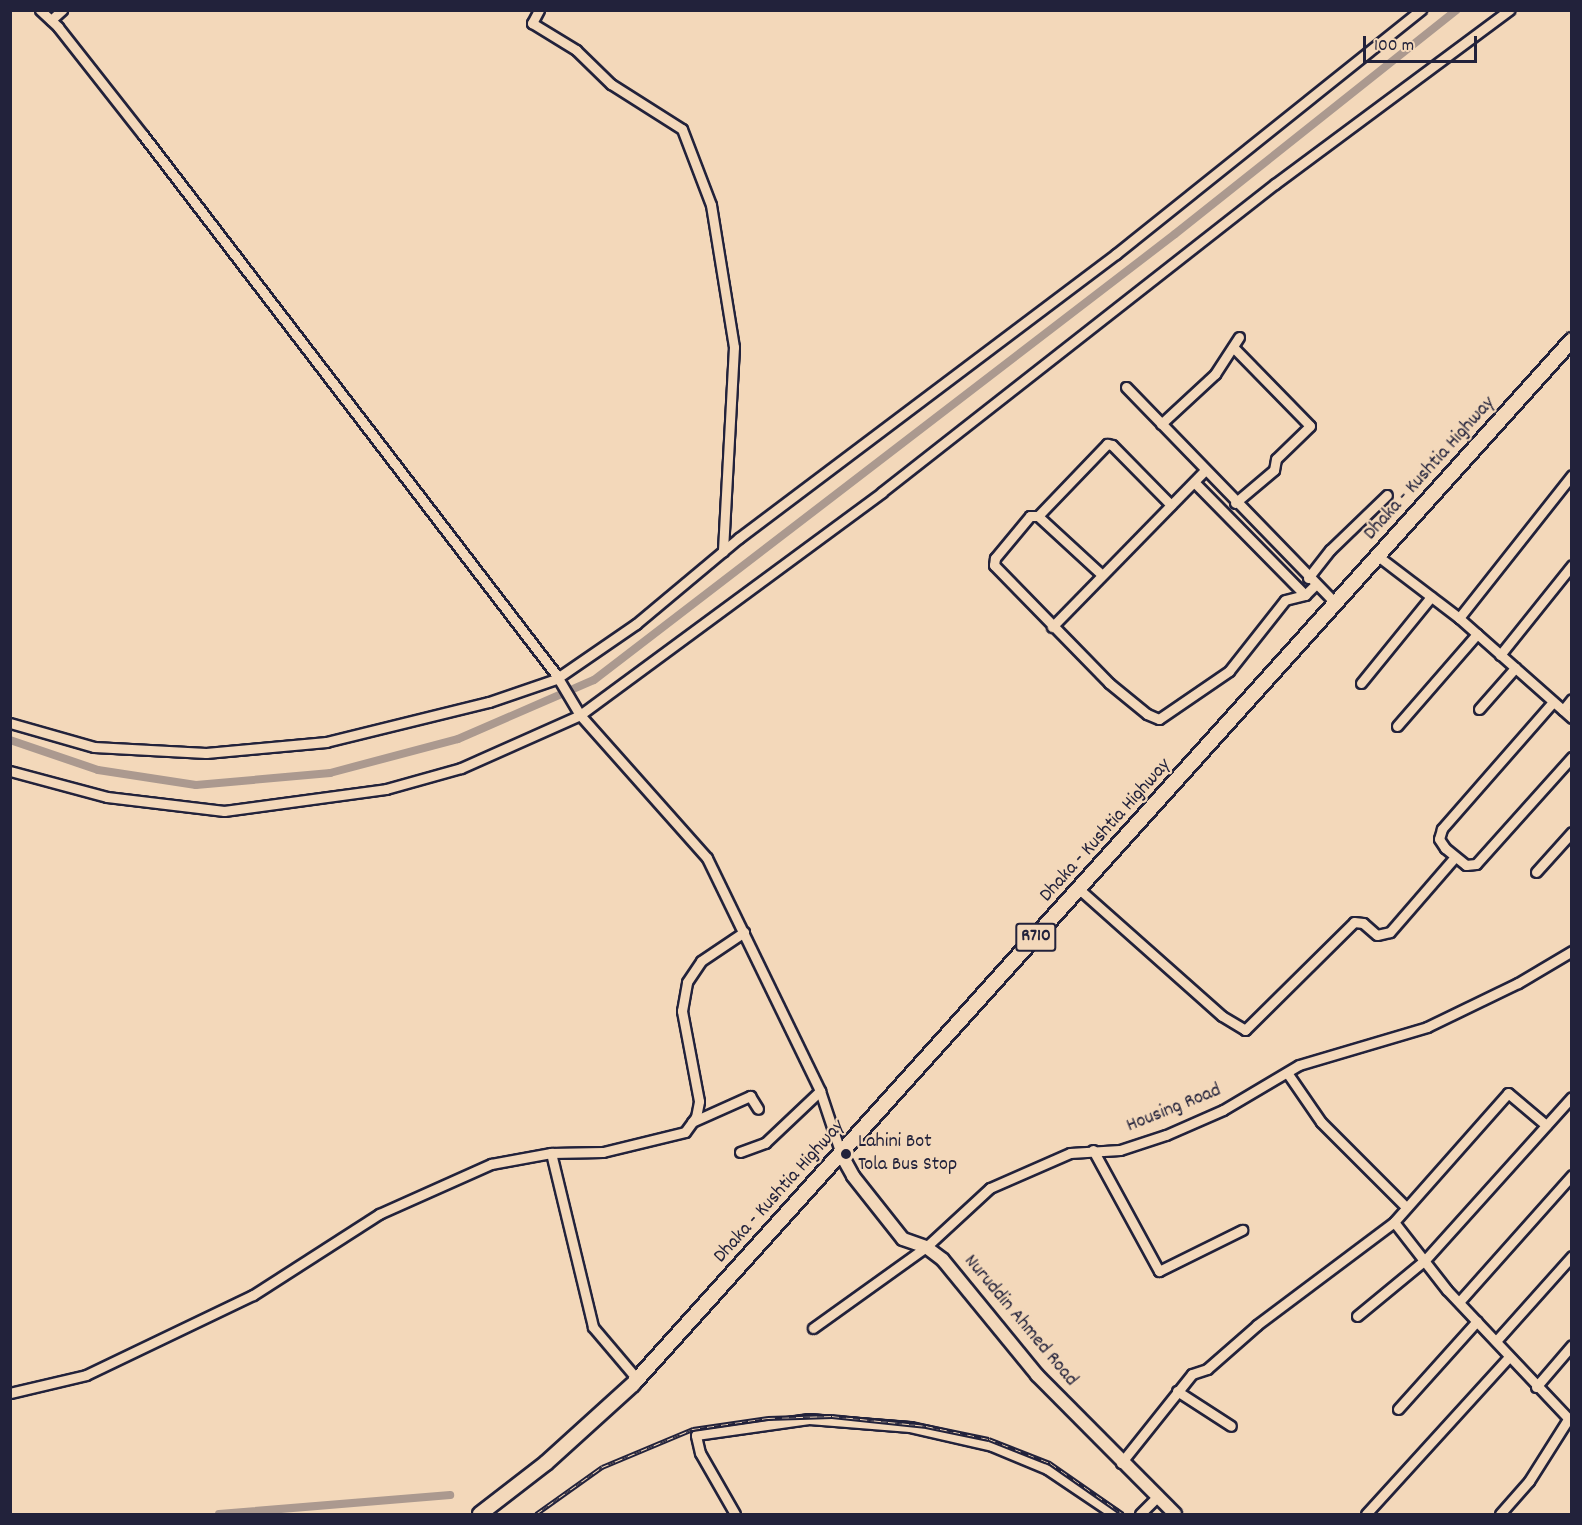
<!DOCTYPE html>
<html>
<head>
<meta charset="utf-8">
<style>
  body { margin:0 }
  #map { position:relative; width:1582px; height:1525px; overflow:hidden; background:#f3d8ba; font-family:Dekko,sans-serif }
  div>[style] { position:absolute }
  .canal>* { height:8px; margin:-4px; padding:0 4px; transform-origin:4px; border-radius:4px; background:#ab998f }
  .roads { filter:drop-shadow(2px 0 #22223b) drop-shadow(-2px 0 #22223b) drop-shadow(0 2px #22223b) drop-shadow(0 -2px #22223b) }
  .minor>* { height:9px; margin:-4.5px; padding:0 4.5px; transform-origin:4.5px; border-radius:4.5px; background:#f3d8ba }
  .secondary>* { height:12px; margin:-6px; padding:0 6px; transform-origin:6px; border-radius:6px; background:#f3d8ba }
  .primary>* { height:14px; margin:-7px; padding:0 7px; transform-origin:7px; border-radius:7px; background:#f3d8ba }
  .rail>* { height:4.5px; margin-top:-2.25px; transform-origin:0; background:repeating-linear-gradient(90deg,#f3d8ba 0 7px,#22223b 0 14px); box-sizing:border-box; border-block:2px solid #22223b }
  .dots>* { width:16px; height:16px; translate:-50% -50%; box-sizing:border-box; border:3px solid #f3d8ba; border-radius:50% }
  span { translate:-50% -50%; white-space:nowrap; text-align:center; line-height:1.15; -webkit-text-stroke:4.5px #f3d8ba; paint-order:stroke }
  .shield-label span { padding:2px 4px; background:#f3d8ba; border:2px solid; border-radius:4px; -webkit-text-stroke-width:0 }
  .shield-label { font-size:18px; color:#22223b; font-weight:700 }
  .street-label { font-size:20px; color:#22223b }
  .poi-label { font-size:20px; color:#22223b }
  .left { translate:0 -50%; text-align:left }
  .frame { position:absolute; inset:0; border:12px solid #22223b; pointer-events:none }
  .scale { position:absolute; left:1363px; top:36px; width:114px; height:27px; box-sizing:border-box; border:3px solid #22223b; border-top:0; padding-left:8px; font-size:18px; line-height:21px; white-space:nowrap; color:#22223b; -webkit-text-stroke:4px #f3d8ba; paint-order:stroke }
</style>
</head>
<body>
<div id="map">
  <div class="canal">
    <i style="left:10px;top:740px;width:93px;rotate:18.8deg"></i>
    <i style="left:98px;top:770px;width:99px;rotate:8.7deg"></i>
    <i style="left:196px;top:785px;width:135px;rotate:-5.1deg"></i>
    <i style="left:330px;top:773px;width:132px;rotate:-14.9deg"></i>
    <i style="left:458px;top:739px;width:148px;rotate:-23.5deg"></i>
    <i style="left:594px;top:680px;width:732px;rotate:-37.51deg"></i>
    <i style="left:1175px;top:234px;width:360px;rotate:-38.5deg"></i>
    <i style="left:219px;top:1514px;width:232px;rotate:-4.7deg"></i>
  </div>
  <div class="roads">
    <div class="minor">
      <i style="left:40px;top:10px;width:25px;rotate:43deg"></i>
      <i style="left:58px;top:27px;width:137px;rotate:51.8deg"></i>
      <i style="left:143px;top:135px;width:678px;rotate:52.56deg"></i>
      <i style="left:555px;top:673px;width:49px;rotate:59.2deg"></i>
      <i style="left:580px;top:715px;width:191px;rotate:48.4deg"></i>
      <i style="left:707px;top:858px;width:259px;rotate:64.1deg"></i>
      <i style="left:820px;top:1091px;width:66px;rotate:71.6deg"></i>
      <i style="left:539px;top:10px;width:15px;rotate:118deg"></i>
      <i style="left:532px;top:23px;width:52px;rotate:31.5deg"></i>
      <i style="left:576px;top:50px;width:49px;rotate:44.2deg"></i>
      <i style="left:611px;top:84px;width:84px;rotate:32.4deg"></i>
      <i style="left:682px;top:129px;width:81px;rotate:69.1deg"></i>
      <i style="left:711px;top:205px;width:144px;rotate:80.8deg"></i>
      <i style="left:734px;top:347px;width:205px;rotate:93.1deg"></i>
      <i style="left:51px;top:20px;width:15px;rotate:-42deg"></i>
      <i style="left:1233px;top:347px;width:110px;rotate:45.7deg"></i>
      <i style="left:1310px;top:426px;width:47px;rotate:135.9deg"></i>
      <i style="left:1276px;top:459px;width:11px;rotate:100deg"></i>
      <i style="left:1274px;top:470px;width:51px;rotate:139.8deg"></i>
      <i style="left:1126px;top:387px;width:302px;rotate:45.9deg"></i>
      <i style="left:1161px;top:424px;width:74px;rotate:-42.8deg"></i>
      <i style="left:1215px;top:374px;width:44px;rotate:-57deg"></i>
      <i style="left:1194px;top:482px;width:158px;rotate:45.5deg"></i>
      <i style="left:1038px;top:516px;width:100px;rotate:-46.2deg"></i>
      <i style="left:1107px;top:444px;width:5px;rotate:11deg"></i>
      <i style="left:1112px;top:445px;width:84px;rotate:45.5deg"></i>
      <i style="left:1379px;top:557px;width:101px;rotate:37.3deg"></i>
      <i style="left:1459px;top:618px;width:151px;rotate:41.5deg"></i>
      <i style="left:1101px;top:574px;width:86px;rotate:-137.4deg"></i>
      <i style="left:1038px;top:516px;width:8px;rotate:180deg"></i>
      <i style="left:1030px;top:516px;width:55px;rotate:129.8deg"></i>
      <i style="left:995px;top:558px;width:7px;rotate:98deg"></i>
      <i style="left:994px;top:565px;width:165px;rotate:45.7deg"></i>
      <i style="left:1109px;top:683px;width:49px;rotate:39.2deg"></i>
      <i style="left:1147px;top:714px;width:13px;rotate:23deg"></i>
      <i style="left:1159px;top:719px;width:85px;rotate:-34.4deg"></i>
      <i style="left:1229px;top:671px;width:90px;rotate:-51.7deg"></i>
      <i style="left:1285px;top:600px;width:21px;rotate:-14deg"></i>
      <i style="left:1305px;top:595px;width:13px;rotate:-45deg"></i>
      <i style="left:1308px;top:578px;width:36px;rotate:-52deg"></i>
      <i style="left:1330px;top:550px;width:79px;rotate:-44deg"></i>
      <i style="left:1459px;top:618px;width:182px;rotate:-51.7deg"></i>
      <i style="left:1052px;top:627px;width:219px;rotate:-45.7deg"></i>
      <i style="left:1500px;top:655px;width:115px;rotate:-51.3deg"></i>
      <i style="left:1361px;top:683px;width:111px;rotate:-50.9deg"></i>
      <i style="left:1553px;top:702px;width:169px;rotate:131.2deg"></i>
      <i style="left:1442px;top:829px;width:10px;rotate:107deg"></i>
      <i style="left:1439px;top:839px;width:11px;rotate:56deg"></i>
      <i style="left:1445px;top:848px;width:27px;rotate:39deg"></i>
      <i style="left:1466px;top:865px;width:10px;rotate:-6deg"></i>
      <i style="left:1476px;top:864px;width:144px;rotate:-48.1deg"></i>
      <i style="left:1479px;top:709px;width:55px;rotate:-48.7deg"></i>
      <i style="left:1563px;top:710px;width:14px;rotate:-51deg"></i>
      <i style="left:10px;top:723px;width:87px;rotate:15.9deg"></i>
      <i style="left:94px;top:747px;width:112px;rotate:3.1deg"></i>
      <i style="left:206px;top:753px;width:121px;rotate:-5.2deg"></i>
      <i style="left:326px;top:742px;width:168px;rotate:-13.8deg"></i>
      <i style="left:489px;top:702px;width:71px;rotate:-18.9deg"></i>
      <i style="left:556px;top:679px;width:97px;rotate:-34.5deg"></i>
      <i style="left:636px;top:624px;width:134px;rotate:-39.9deg"></i>
      <i style="left:739px;top:538px;width:472px;rotate:-37deg"></i>
      <i style="left:1116px;top:254px;width:391px;rotate:-38.7deg"></i>
      <i style="left:1397px;top:726px;width:122px;rotate:-49deg"></i>
      <i style="left:10px;top:771px;width:100px;rotate:15deg"></i>
      <i style="left:107px;top:797px;width:118px;rotate:6.8deg"></i>
      <i style="left:224px;top:811px;width:163px;rotate:-7.7deg"></i>
      <i style="left:386px;top:789px;width:78px;rotate:-15.6deg"></i>
      <i style="left:461px;top:768px;width:130px;rotate:-24deg"></i>
      <i style="left:580px;top:715px;width:375px;rotate:-36.4deg"></i>
      <i style="left:882px;top:492px;width:499px;rotate:-38.1deg"></i>
      <i style="left:1275px;top:184px;width:292px;rotate:-36.6deg"></i>
      <i style="left:1536px;top:872px;width:54px;rotate:-48deg"></i>
      <i style="left:1079px;top:889px;width:191px;rotate:41.6deg"></i>
      <i style="left:1222px;top:1016px;width:27px;rotate:31deg"></i>
      <i style="left:1245px;top:1030px;width:153px;rotate:-44.7deg"></i>
      <i style="left:1354px;top:922px;width:9px;rotate:6deg"></i>
      <i style="left:1363px;top:923px;width:18px;rotate:41deg"></i>
      <i style="left:1377px;top:935px;width:13px;rotate:-13deg"></i>
      <i style="left:1390px;top:932px;width:98px;rotate:-49.1deg"></i>
      <i style="left:1288px;top:1074px;width:58px;rotate:55.5deg"></i>
      <i style="left:1321px;top:1122px;width:120px;rotate:45deg"></i>
      <i style="left:692px;top:1122px;width:64px;rotate:-24.1deg"></i>
      <i style="left:750px;top:1096px;width:15px;rotate:58deg"></i>
      <i style="left:1093px;top:1150px;width:138px;rotate:61.4deg"></i>
      <i style="left:1159px;top:1271px;width:93px;rotate:-26.3deg"></i>
      <i style="left:740px;top:1152px;width:27px;rotate:-20deg"></i>
      <i style="left:765px;top:1143px;width:76px;rotate:-43.4deg"></i>
      <i style="left:551px;top:1153px;width:179px;rotate:76.4deg"></i>
      <i style="left:593px;top:1327px;width:70px;rotate:49.7deg"></i>
      <i style="left:1394px;top:1222px;width:86px;rotate:52.1deg"></i>
      <i style="left:1447px;top:1290px;width:182px;rotate:46.6deg"></i>
      <i style="left:1459px;top:1302px;width:170px;rotate:-48.3deg"></i>
      <i style="left:1357px;top:1316px;width:88px;rotate:-39.5deg"></i>
      <i style="left:1425px;top:1260px;width:219px;rotate:-48deg"></i>
      <i style="left:813px;top:1328px;width:139px;rotate:-35.6deg"></i>
      <i style="left:926px;top:1247px;width:87px;rotate:-42.7deg"></i>
      <i style="left:990px;top:1188px;width:87px;rotate:-23.6deg"></i>
      <i style="left:1070px;top:1153px;width:50px;rotate:-3.4deg"></i>
      <i style="left:1120px;top:1150px;width:48px;rotate:-18.1deg"></i>
      <i style="left:1166px;top:1135px;width:62px;rotate:-23.7deg"></i>
      <i style="left:1223px;top:1110px;width:88px;rotate:-30.6deg"></i>
      <i style="left:1299px;top:1065px;width:134px;rotate:-16.5deg"></i>
      <i style="left:1427px;top:1027px;width:101px;rotate:-25.8deg"></i>
      <i style="left:1518px;top:983px;width:63px;rotate:-30.7deg"></i>
      <i style="left:1496px;top:1341px;width:114px;rotate:-48.2deg"></i>
      <i style="left:1536px;top:1387px;width:55px;rotate:-49.4deg"></i>
      <i style="left:1177px;top:1391px;width:64px;rotate:32.9deg"></i>
      <i style="left:10px;top:1393px;width:78px;rotate:-13.3deg"></i>
      <i style="left:86px;top:1375px;width:185px;rotate:-25.6deg"></i>
      <i style="left:253px;top:1295px;width:150px;rotate:-32.7deg"></i>
      <i style="left:379px;top:1214px;width:123px;rotate:-24.1deg"></i>
      <i style="left:491px;top:1164px;width:61px;rotate:-10.4deg"></i>
      <i style="left:551px;top:1153px;width:52px;rotate:-1.1deg"></i>
      <i style="left:603px;top:1152px;width:84px;rotate:-13.7deg"></i>
      <i style="left:685px;top:1132px;width:19px;rotate:-54deg"></i>
      <i style="left:696px;top:1117px;width:16px;rotate:-79deg"></i>
      <i style="left:699px;top:1101px;width:92px;rotate:-100.7deg"></i>
      <i style="left:682px;top:1011px;width:29px;rotate:-80deg"></i>
      <i style="left:687px;top:982px;width:25px;rotate:-56deg"></i>
      <i style="left:701px;top:961px;width:52px;rotate:-34deg"></i>
      <i style="left:1398px;top:1409px;width:118px;rotate:-48.1deg"></i>
      <i style="left:1121px;top:1463px;width:114px;rotate:-51.4deg"></i>
      <i style="left:1192px;top:1374px;width:16px;rotate:-18deg"></i>
      <i style="left:1207px;top:1369px;width:67px;rotate:-41.3deg"></i>
      <i style="left:1257px;top:1325px;width:171px;rotate:-36.9deg"></i>
      <i style="left:1394px;top:1222px;width:172px;rotate:-48.5deg"></i>
      <i style="left:1508px;top:1093px;width:50px;rotate:40.1deg"></i>
      <i style="left:735px;top:1514px;width:70px;rotate:-119.8deg"></i>
      <i style="left:700px;top:1453px;width:18px;rotate:-103deg"></i>
      <i style="left:696px;top:1435px;width:114px;rotate:-8.1deg"></i>
      <i style="left:809px;top:1419px;width:101px;rotate:4.5deg"></i>
      <i style="left:910px;top:1427px;width:84px;rotate:13deg"></i>
      <i style="left:992px;top:1446px;width:60px;rotate:22.7deg"></i>
      <i style="left:1047px;top:1469px;width:81px;rotate:33.9deg"></i>
      <i style="left:1140px;top:1514px;width:23px;rotate:-45deg"></i>
      <i style="left:1366px;top:1514px;width:212px;rotate:-47.7deg"></i>
      <i style="left:1500px;top:1514px;width:44px;rotate:-48.7deg"></i>
      <i style="left:1529px;top:1481px;width:71px;rotate:-57.7deg"></i>
    </div>
    <div class="secondary">
      <i style="left:841px;top:1154px;width:25px;rotate:61deg"></i>
      <i style="left:853px;top:1176px;width:80px;rotate:51.6deg"></i>
      <i style="left:903px;top:1239px;width:24px;rotate:19deg"></i>
      <i style="left:926px;top:1247px;width:21px;rotate:37deg"></i>
      <i style="left:943px;top:1260px;width:149px;rotate:50.7deg"></i>
      <i style="left:1037px;top:1375px;width:196px;rotate:45.2deg"></i>
    </div>
    <div class="primary">
      <i style="left:480px;top:1514px;width:83px;rotate:-37.7deg"></i>
      <i style="left:546px;top:1463px;width:118px;rotate:-42.2deg"></i>
      <i style="left:633px;top:1384px;width:1404px;rotate:-48.03deg"></i>
    </div>
  </div>
  <div class="rail">
    <i style="left:536px;top:1514px;width:81px;rotate:-35.5deg"></i>
    <i style="left:602px;top:1467px;width:99px;rotate:-22.7deg"></i>
    <i style="left:693px;top:1429px;width:76px;rotate:-8.3deg"></i>
    <i style="left:768px;top:1418px;width:64px;rotate:-1.8deg"></i>
    <i style="left:832px;top:1416px;width:95px;rotate:6.1deg"></i>
    <i style="left:926px;top:1426px;width:64px;rotate:11.7deg"></i>
    <i style="left:989px;top:1439px;width:66px;rotate:21.5deg"></i>
    <i style="left:1050px;top:1463px;width:89px;rotate:34.9deg"></i>
  </div>
  <div class="dots">
    <i style="left:846px;top:1154px;background:#22223b"></i>
  </div>
  <div class="shield-label">
    <span style="left:1036px;top:937px">R710</span>
  </div>
  <div class="street-label">
    <span style="left:1430px;top:469px;rotate:-48deg">Dhaka - Kushtia Highway</span>
    <span style="left:1106px;top:831px;rotate:-48deg">Dhaka - Kushtia Highway</span>
    <span style="left:1174px;top:1109px;rotate:-22deg">Housing Road</span>
    <span style="left:780px;top:1192px;rotate:-48deg">Dhaka - Kushtia Highway</span>
    <span style="left:1020px;top:1321px;rotate:50deg">Nuruddin Ahmed Road</span>
  </div>
  <div class="poi-label">
    <span class="left" style="left:858px;top:1154px">Lahini Bot<br>Tola Bus Stop</span>
  </div>
  <div class="frame"></div>
  <div class="scale">100 m</div>
</div>
</body>
</html>
